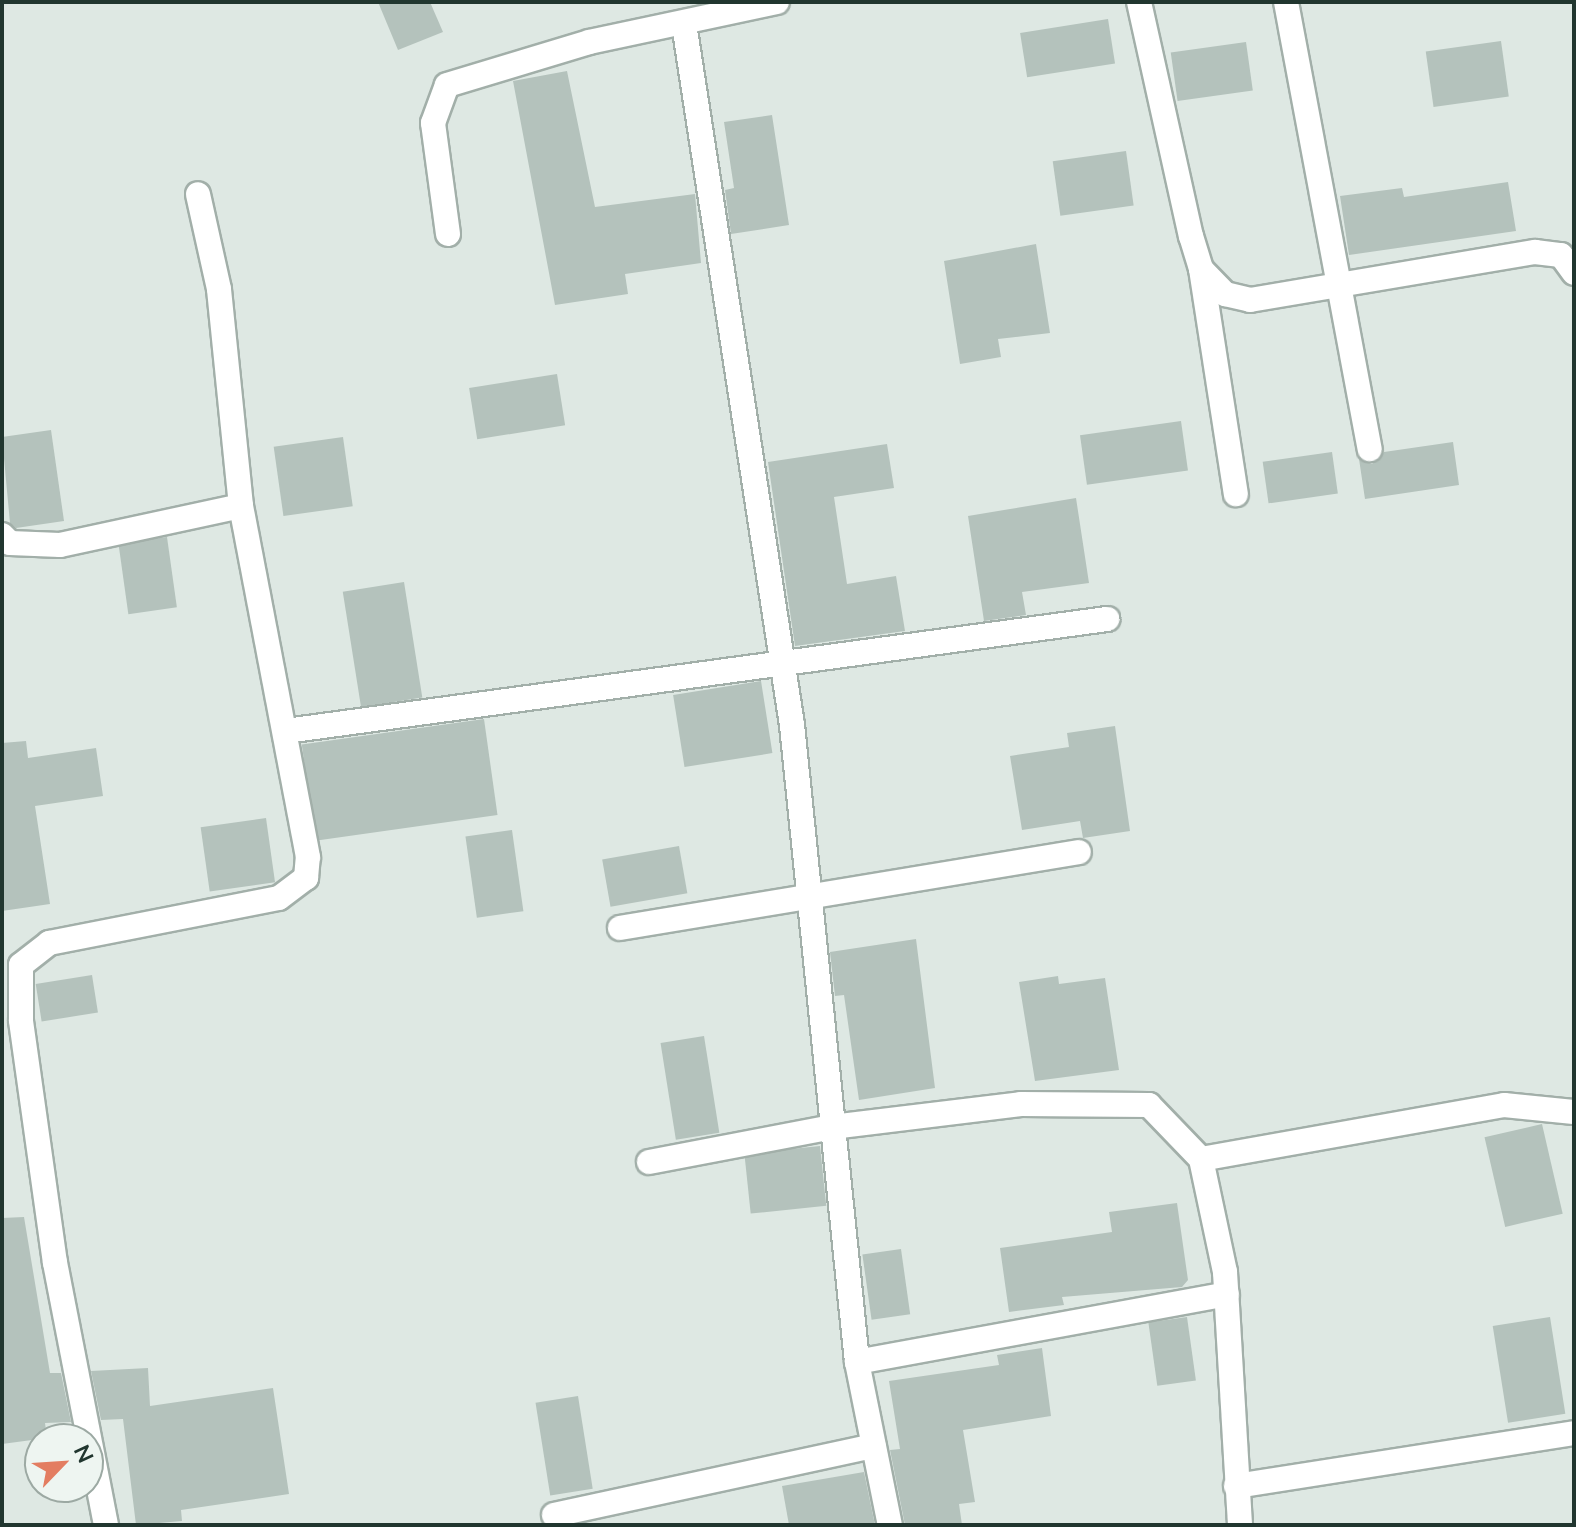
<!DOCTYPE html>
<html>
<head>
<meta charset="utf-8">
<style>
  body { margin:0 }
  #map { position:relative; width:1576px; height:1527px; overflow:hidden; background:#dee8e3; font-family:Mulish,sans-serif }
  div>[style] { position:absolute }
  .building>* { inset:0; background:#b4c2bc; transform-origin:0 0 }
  .roads { filter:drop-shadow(2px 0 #a2afa9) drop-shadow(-2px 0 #a2afa9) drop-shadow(0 2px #a2afa9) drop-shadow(0 -2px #a2afa9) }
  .minor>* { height:24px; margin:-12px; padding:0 12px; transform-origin:12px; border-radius:12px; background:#fff }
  span { translate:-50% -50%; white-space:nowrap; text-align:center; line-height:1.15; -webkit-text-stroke:6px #eef5f1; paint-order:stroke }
  .frame { position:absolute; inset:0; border:4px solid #21362f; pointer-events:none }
  .north { position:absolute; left:24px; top:1423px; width:80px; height:80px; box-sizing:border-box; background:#eef5f1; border:2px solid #9ca9a3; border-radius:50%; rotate:65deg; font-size:22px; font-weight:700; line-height:32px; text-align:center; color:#21362f }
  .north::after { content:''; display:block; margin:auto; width:28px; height:36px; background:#e37d61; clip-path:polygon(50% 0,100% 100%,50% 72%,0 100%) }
</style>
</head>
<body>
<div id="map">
  <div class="building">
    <i style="clip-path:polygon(378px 2px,430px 2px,443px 32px,398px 50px)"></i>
    <i style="left:1108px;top:19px;width:45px;height:89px;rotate:81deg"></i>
    <i style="left:1501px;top:41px;width:56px;height:76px;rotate:82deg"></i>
    <i style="left:1246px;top:42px;width:49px;height:76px;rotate:82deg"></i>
    <i style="clip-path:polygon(567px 71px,595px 207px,695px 194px,701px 263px,625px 274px,628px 294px,555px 305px,513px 81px)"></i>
    <i style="clip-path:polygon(772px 115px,789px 225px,731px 234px,725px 190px,734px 188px,724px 122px)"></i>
    <i style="left:1126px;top:151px;width:55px;height:74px;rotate:82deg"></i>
    <i style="clip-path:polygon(1508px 182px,1516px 231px,1349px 255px,1340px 196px,1402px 188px,1404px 197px)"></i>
    <i style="clip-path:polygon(1036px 244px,1050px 333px,998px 339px,1001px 357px,960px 364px,944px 261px)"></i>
    <i style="left:557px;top:374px;width:52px;height:89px;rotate:81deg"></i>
    <i style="left:1181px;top:421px;width:50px;height:102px;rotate:82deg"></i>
    <i style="clip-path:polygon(51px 430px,64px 521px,16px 528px,10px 523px,2px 437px)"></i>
    <i style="left:343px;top:437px;width:70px;height:70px;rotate:82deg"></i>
    <i style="clip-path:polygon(1453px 442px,1459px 485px,1365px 499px,1359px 459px,1372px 464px,1384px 452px)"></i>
    <i style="clip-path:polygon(887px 444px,894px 488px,834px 497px,847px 584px,896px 576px,905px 631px,795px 646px,768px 462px)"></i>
    <i style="left:1332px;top:452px;width:42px;height:70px;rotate:82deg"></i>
    <i style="clip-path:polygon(1076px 498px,1089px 583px,1022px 592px,1026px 615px,984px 621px,968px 516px)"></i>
    <i style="left:167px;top:537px;width:71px;height:49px;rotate:82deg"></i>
    <i style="left:404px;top:582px;width:117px;height:62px;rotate:81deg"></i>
    <i style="left:761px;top:681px;width:73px;height:89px;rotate:81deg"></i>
    <i style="left:484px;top:719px;width:97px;height:184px;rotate:82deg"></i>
    <i style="clip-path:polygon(1115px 726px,1130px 831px,1083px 838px,1080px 821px,1022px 830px,1010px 756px,1069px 747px,1067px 733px)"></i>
    <i style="clip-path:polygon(26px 741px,28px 758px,96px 748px,103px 796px,35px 806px,50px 904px,2px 911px,2px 743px)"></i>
    <i style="left:266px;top:818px;width:65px;height:66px;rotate:82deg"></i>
    <i style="left:512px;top:830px;width:82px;height:47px;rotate:82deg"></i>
    <i style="left:679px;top:846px;width:48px;height:78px;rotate:80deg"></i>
    <i style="clip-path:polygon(916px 939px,935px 1088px,859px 1100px,844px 995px,835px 996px,830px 952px)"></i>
    <i style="left:92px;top:975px;width:38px;height:57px;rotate:81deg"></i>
    <i style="clip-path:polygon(1058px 976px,1059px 984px,1105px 978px,1119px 1070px,1035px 1081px,1019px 982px)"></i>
    <i style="left:704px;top:1036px;width:98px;height:44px;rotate:81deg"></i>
    <i style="left:1542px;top:1124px;width:92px;height:59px;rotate:77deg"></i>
    <i style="left:820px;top:1146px;width:60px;height:76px;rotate:84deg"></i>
    <i style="clip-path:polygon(1177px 1203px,1188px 1280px,1182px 1287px,1062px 1297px,1064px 1305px,1009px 1312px,1000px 1248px,1112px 1232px,1109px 1212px)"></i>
    <i style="clip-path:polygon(24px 1217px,50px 1373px,61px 1373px,71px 1422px,45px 1423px,47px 1438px,2px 1444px,2px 1218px)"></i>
    <i style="left:901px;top:1249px;width:66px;height:39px;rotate:82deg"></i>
    <i style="left:1187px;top:1317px;width:64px;height:39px;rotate:82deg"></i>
    <i style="left:1550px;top:1317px;width:98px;height:58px;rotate:81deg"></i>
    <i style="clip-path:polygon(1042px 1348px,1051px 1416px,963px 1430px,975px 1502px,959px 1504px,962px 1525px,905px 1525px,890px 1450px,900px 1449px,889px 1381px,999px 1365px,997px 1355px)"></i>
    <i style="clip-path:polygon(148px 1368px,150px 1406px,273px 1388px,289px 1494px,181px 1510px,182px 1521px,136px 1525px,123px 1419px,101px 1420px,91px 1371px)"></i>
    <i style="left:578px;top:1396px;width:94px;height:43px;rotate:81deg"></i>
    <i style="clip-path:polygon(864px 1472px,875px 1525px,789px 1525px,782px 1486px)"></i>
  </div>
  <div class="roads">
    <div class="minor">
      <i style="left:1139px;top:2px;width:240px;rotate:77.5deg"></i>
      <i style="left:1191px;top:236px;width:34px;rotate:73deg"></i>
      <i style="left:1201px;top:269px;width:35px;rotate:46deg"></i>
      <i style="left:1225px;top:294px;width:26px;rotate:13deg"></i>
      <i style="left:1250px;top:300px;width:289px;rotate:-9.6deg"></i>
      <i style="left:1535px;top:252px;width:26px;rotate:7deg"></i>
      <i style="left:1561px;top:255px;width:22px;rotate:54deg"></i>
      <i style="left:1286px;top:2px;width:455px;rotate:79.4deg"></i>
      <i style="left:684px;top:24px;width:709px;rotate:81.24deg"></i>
      <i style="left:792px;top:725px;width:640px;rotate:84.17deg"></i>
      <i style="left:857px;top:1362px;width:166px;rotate:78.6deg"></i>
      <i style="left:448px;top:234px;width:112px;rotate:-97.7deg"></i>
      <i style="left:433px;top:123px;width:40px;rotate:-69.8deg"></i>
      <i style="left:447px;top:85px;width:148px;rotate:-16.8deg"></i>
      <i style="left:589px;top:42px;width:192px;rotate:-12deg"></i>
      <i style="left:1201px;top:269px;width:228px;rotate:81.2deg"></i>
      <i style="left:2px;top:535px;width:11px;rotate:45deg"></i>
      <i style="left:10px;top:543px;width:50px;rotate:2.3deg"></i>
      <i style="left:60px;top:545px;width:185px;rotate:-12.2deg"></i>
      <i style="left:286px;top:731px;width:829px;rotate:-7.77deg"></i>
      <i style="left:620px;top:928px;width:465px;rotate:-9.4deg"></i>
      <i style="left:1201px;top:1159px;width:308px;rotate:-10.1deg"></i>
      <i style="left:1504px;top:1105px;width:70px;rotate:5.7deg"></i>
      <i style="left:649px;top:1162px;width:186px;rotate:-10.8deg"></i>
      <i style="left:832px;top:1127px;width:190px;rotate:-6.9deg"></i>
      <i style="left:1021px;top:1104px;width:128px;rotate:0.4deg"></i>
      <i style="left:1149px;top:1105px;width:75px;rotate:46.1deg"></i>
      <i style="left:1201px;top:1159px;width:116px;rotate:78deg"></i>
      <i style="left:1225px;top:1272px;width:253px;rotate:86.6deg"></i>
      <i style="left:857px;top:1362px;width:376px;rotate:-10.4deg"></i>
      <i style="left:1236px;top:1486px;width:342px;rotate:-8.9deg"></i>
      <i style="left:554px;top:1515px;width:327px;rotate:-12.2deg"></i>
      <i style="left:106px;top:1525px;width:267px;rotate:-101deg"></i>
      <i style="left:55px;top:1263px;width:245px;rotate:-98deg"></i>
      <i style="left:21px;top:1020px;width:55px;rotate:-90deg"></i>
      <i style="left:21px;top:965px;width:36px;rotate:-38deg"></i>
      <i style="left:49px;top:943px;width:234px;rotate:-11.1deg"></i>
      <i style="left:279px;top:898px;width:34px;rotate:-37deg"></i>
      <i style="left:306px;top:878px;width:21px;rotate:-85deg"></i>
      <i style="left:308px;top:857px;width:357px;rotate:-100.8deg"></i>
      <i style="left:241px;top:506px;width:218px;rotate:-95.8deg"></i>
      <i style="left:219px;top:289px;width:97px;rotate:-102.5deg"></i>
    </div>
  </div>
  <div class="frame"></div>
  <div class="north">N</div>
</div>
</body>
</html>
